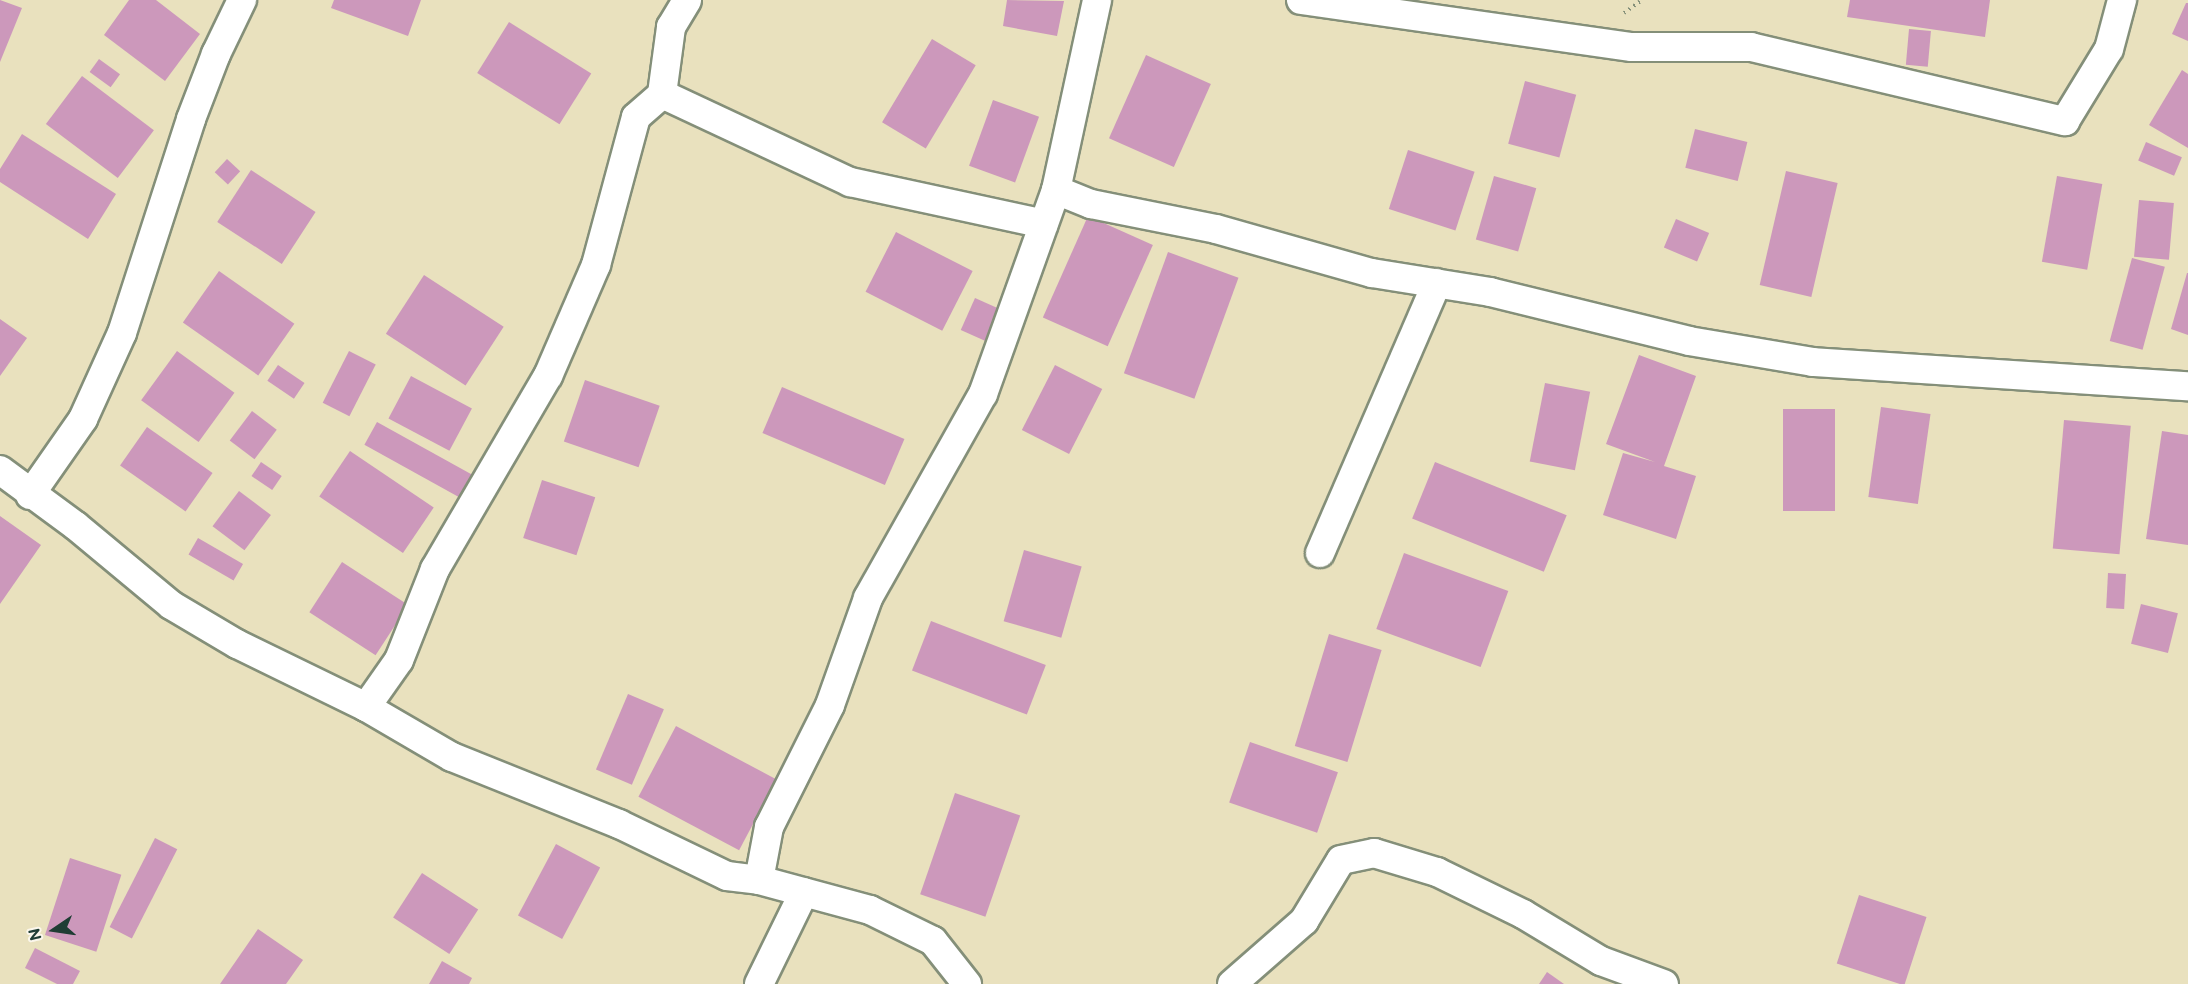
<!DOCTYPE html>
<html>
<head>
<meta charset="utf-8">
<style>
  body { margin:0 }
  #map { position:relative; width:2188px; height:984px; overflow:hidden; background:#e9e1be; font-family:"Balsamiq Sans",sans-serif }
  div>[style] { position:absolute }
  .building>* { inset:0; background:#cc98bb; transform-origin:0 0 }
  .path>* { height:4px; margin-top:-2px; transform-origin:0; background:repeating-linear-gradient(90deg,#848f79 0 1.5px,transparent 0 6px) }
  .roads { filter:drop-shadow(2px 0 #848f79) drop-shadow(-2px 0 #848f79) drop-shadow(0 2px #848f79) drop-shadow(0 -2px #848f79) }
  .street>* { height:28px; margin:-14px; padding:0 14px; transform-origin:14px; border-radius:14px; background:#fff }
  span { translate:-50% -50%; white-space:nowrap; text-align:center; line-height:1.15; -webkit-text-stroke:4.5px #fbf7ec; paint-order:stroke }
  .north { position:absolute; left:24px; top:900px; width:60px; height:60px; -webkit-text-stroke:4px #fbf7ec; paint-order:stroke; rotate:257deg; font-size:16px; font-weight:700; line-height:24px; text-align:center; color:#1f3d34 }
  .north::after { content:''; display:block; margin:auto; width:21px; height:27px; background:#1f3d34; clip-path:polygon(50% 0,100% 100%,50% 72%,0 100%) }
</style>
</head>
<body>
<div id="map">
  <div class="building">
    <i style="clip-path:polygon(0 0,22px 8px,0 62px)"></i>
    <i style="clip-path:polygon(129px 0,156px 0,200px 34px,165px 81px,104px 35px)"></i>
    <i style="clip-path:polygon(334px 0,421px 0,408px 36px,331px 8px)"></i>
    <i style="clip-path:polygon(1007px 0,1064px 1px,1057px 36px,1003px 26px)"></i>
    <i style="clip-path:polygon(1850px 0,1990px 0,1985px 37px,1847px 17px)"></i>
    <i style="clip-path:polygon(2186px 3px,2188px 3px,2188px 41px,2172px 34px)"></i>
    <i style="left:509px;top:22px;width:97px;height:60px;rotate:32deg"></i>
    <i style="left:1909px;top:29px;width:22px;height:36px;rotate:5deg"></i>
    <i style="left:932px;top:39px;width:51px;height:97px;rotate:31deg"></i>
    <i style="left:1146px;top:55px;width:71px;height:91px;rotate:24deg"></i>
    <i style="left:99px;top:59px;width:26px;height:16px;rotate:36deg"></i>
    <i style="clip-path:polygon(2182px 70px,2188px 74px,2188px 148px,2149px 125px)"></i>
    <i style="left:82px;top:76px;width:90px;height:60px;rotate:37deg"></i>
    <i style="left:1525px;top:81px;width:53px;height:65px;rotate:15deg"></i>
    <i style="left:993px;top:100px;width:49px;height:70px;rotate:20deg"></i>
    <i style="left:1695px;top:129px;width:54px;height:40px;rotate:14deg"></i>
    <i style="clip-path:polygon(22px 134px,116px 194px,88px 239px,0 182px,0 169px)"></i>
    <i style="left:2146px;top:142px;width:39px;height:20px;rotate:23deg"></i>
    <i style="left:1408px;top:150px;width:70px;height:62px;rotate:18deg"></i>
    <i style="left:227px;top:159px;width:18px;height:18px;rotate:43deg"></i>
    <i style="left:251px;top:170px;width:77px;height:62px;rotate:33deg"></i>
    <i style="left:1786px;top:171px;width:53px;height:117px;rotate:13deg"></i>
    <i style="left:1494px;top:176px;width:44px;height:66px;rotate:16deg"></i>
    <i style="left:2057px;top:176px;width:46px;height:87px;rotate:10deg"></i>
    <i style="left:2139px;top:200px;width:35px;height:57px;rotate:5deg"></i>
    <i style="left:1088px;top:216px;width:71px;height:111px;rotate:24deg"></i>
    <i style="left:1676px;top:219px;width:36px;height:31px;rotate:23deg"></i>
    <i style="left:896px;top:232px;width:86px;height:67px;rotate:27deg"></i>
    <i style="left:1168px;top:252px;width:75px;height:129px;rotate:20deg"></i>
    <i style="left:2132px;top:258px;width:34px;height:86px;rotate:15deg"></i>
    <i style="left:219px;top:271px;width:92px;height:63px;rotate:35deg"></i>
    <i style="clip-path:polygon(2187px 273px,2188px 273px,2188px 335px,2171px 329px)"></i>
    <i style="left:424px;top:275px;width:95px;height:70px;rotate:33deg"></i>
    <i style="left:975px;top:298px;width:27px;height:35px;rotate:24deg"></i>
    <i style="clip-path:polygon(0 319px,27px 338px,0 376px)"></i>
    <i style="left:177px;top:351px;width:71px;height:61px;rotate:36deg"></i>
    <i style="left:349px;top:351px;width:30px;height:58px;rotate:27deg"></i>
    <i style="clip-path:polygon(1639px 355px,1696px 376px,1664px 466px,1696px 476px,1676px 539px,1603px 515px,1623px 453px,1655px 462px,1606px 444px)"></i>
    <i style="left:278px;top:365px;width:32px;height:19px;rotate:34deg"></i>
    <i style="left:1055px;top:365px;width:53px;height:73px;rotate:27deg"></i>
    <i style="left:411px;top:376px;width:69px;height:48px;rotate:28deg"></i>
    <i style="left:585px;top:380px;width:79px;height:65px;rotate:19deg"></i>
    <i style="left:1545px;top:383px;width:46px;height:80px;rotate:11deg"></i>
    <i style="left:782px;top:387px;width:133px;height:50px;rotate:23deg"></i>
    <i style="left:1881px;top:407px;width:50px;height:91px;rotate:8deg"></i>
    <i style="left:1783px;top:409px;width:52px;height:102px"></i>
    <i style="left:252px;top:411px;width:31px;height:37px;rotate:37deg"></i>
    <i style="left:2064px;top:420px;width:67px;height:129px;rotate:5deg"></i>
    <i style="left:377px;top:422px;width:112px;height:26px;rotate:29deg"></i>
    <i style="left:147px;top:427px;width:80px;height:47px;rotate:35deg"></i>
    <i style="clip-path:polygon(2162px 431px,2188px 435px,2188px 545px,2146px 539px)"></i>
    <i style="left:350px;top:451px;width:101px;height:55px;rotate:34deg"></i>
    <i style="left:261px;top:462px;width:25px;height:17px;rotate:34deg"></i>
    <i style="left:1435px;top:462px;width:142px;height:61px;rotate:22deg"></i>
    <i style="left:542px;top:480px;width:56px;height:61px;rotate:18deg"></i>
    <i style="left:239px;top:491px;width:40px;height:44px;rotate:37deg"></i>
    <i style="clip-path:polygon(0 516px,41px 545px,0 604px)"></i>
    <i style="left:198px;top:538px;width:52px;height:19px;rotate:30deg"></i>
    <i style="left:1024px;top:550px;width:60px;height:74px;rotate:16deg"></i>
    <i style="left:1404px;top:553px;width:111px;height:81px;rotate:20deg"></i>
    <i style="left:342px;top:562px;width:79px;height:60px;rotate:33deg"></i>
    <i style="left:2108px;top:573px;width:18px;height:35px;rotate:3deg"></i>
    <i style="left:2141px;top:604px;width:38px;height:41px;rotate:14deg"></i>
    <i style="left:931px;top:621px;width:123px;height:53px;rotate:21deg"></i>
    <i style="left:1329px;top:634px;width:55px;height:117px;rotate:17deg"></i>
    <i style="left:628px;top:694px;width:39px;height:82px;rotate:23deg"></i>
    <i style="left:676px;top:726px;width:114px;height:80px;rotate:28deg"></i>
    <i style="left:1250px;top:742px;width:93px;height:64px;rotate:19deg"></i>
    <i style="left:955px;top:793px;width:69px;height:107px;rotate:19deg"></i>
    <i style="left:155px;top:838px;width:25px;height:100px;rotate:27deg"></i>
    <i style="left:556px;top:844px;width:50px;height:81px;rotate:28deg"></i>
    <i style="left:70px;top:858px;width:54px;height:81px;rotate:18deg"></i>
    <i style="left:422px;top:873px;width:67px;height:53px;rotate:33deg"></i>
    <i style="left:1859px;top:895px;width:71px;height:72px;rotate:18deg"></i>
    <i style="clip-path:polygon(258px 929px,303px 960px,286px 984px,220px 984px)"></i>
    <i style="clip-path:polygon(35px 948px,80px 971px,73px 984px,57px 984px,25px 968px)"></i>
    <i style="clip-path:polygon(442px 961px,472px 978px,469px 984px,429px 984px)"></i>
    <i style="clip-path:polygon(1547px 972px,1564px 984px,1539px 984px)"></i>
  </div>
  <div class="path">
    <i style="left:1624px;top:13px;width:22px;rotate:-36deg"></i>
  </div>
  <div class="roads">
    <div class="street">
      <i style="left:1301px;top:0;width:334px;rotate:8.1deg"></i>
      <i style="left:1632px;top:47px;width:119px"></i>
      <i style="left:1751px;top:47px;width:323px;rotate:13.3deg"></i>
      <i style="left:2065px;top:121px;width:84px;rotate:-58.6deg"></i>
      <i style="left:2109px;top:49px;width:51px;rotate:-75.1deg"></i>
      <i style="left:662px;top:94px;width:68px;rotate:-82.3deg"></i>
      <i style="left:671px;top:27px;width:31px;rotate:-59deg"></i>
      <i style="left:1056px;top:190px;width:38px;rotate:22deg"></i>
      <i style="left:1091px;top:204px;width:127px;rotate:11.3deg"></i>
      <i style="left:1216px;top:229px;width:162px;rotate:15.8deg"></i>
      <i style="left:1372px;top:273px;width:120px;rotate:9.1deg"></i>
      <i style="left:1490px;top:292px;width:205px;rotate:13.8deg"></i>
      <i style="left:1689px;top:341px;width:126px;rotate:9.6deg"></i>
      <i style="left:1813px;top:362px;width:376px;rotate:3.7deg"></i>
      <i style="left:0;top:470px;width:94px;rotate:36.4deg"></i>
      <i style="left:76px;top:526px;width:124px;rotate:39.7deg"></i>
      <i style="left:171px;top:605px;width:77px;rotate:30.6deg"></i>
      <i style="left:237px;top:644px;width:144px;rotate:26deg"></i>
      <i style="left:366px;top:707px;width:99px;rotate:30.2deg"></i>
      <i style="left:452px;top:757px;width:180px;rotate:21.9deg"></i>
      <i style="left:619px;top:824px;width:120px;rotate:25.7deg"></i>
      <i style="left:727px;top:876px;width:32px;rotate:7deg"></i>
      <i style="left:759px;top:880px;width:115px;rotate:15.1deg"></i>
      <i style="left:870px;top:910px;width:70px;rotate:26.2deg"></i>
      <i style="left:933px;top:941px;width:55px;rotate:51.7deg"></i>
      <i style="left:30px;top:495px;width:93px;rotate:-55.1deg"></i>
      <i style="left:83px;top:419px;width:94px;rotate:-65.6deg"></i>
      <i style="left:122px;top:333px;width:225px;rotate:-72.1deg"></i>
      <i style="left:191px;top:119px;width:70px;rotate:-69deg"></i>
      <i style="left:216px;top:54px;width:60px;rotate:-64.3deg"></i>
      <i style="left:1320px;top:553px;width:294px;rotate:-66.6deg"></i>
      <i style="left:366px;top:707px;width:57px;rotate:-54.9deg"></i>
      <i style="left:399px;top:660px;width:98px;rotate:-68.4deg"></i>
      <i style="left:435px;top:569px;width:224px;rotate:-59.7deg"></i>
      <i style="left:548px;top:376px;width:121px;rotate:-66.6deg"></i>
      <i style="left:596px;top:265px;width:153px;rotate:-74.9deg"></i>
      <i style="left:636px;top:117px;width:35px;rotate:-41deg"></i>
      <i style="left:662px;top:94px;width:208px;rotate:25.1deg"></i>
      <i style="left:850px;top:182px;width:198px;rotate:12.2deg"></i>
      <i style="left:759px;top:880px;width:54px;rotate:-79.3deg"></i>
      <i style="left:769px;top:827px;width:136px;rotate:-63.4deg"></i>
      <i style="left:830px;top:705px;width:114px;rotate:-70.4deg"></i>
      <i style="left:868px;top:598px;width:234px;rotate:-60.6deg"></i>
      <i style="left:983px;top:394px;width:217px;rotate:-70.3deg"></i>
      <i style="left:1056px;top:190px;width:194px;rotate:-77.8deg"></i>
      <i style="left:759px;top:984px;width:102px;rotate:-63.9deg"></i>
      <i style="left:1232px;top:984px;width:96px;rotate:-41.2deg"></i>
      <i style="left:1304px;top:921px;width:71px;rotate:-58.8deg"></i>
      <i style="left:1341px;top:860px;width:34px;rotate:-12deg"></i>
      <i style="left:1374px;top:853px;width:66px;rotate:16.8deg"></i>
      <i style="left:1437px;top:872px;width:96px;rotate:26deg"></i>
      <i style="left:1523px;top:914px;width:91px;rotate:31.1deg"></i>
      <i style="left:1601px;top:961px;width:67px;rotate:20.1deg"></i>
    </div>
  </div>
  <div class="north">N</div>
</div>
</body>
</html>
